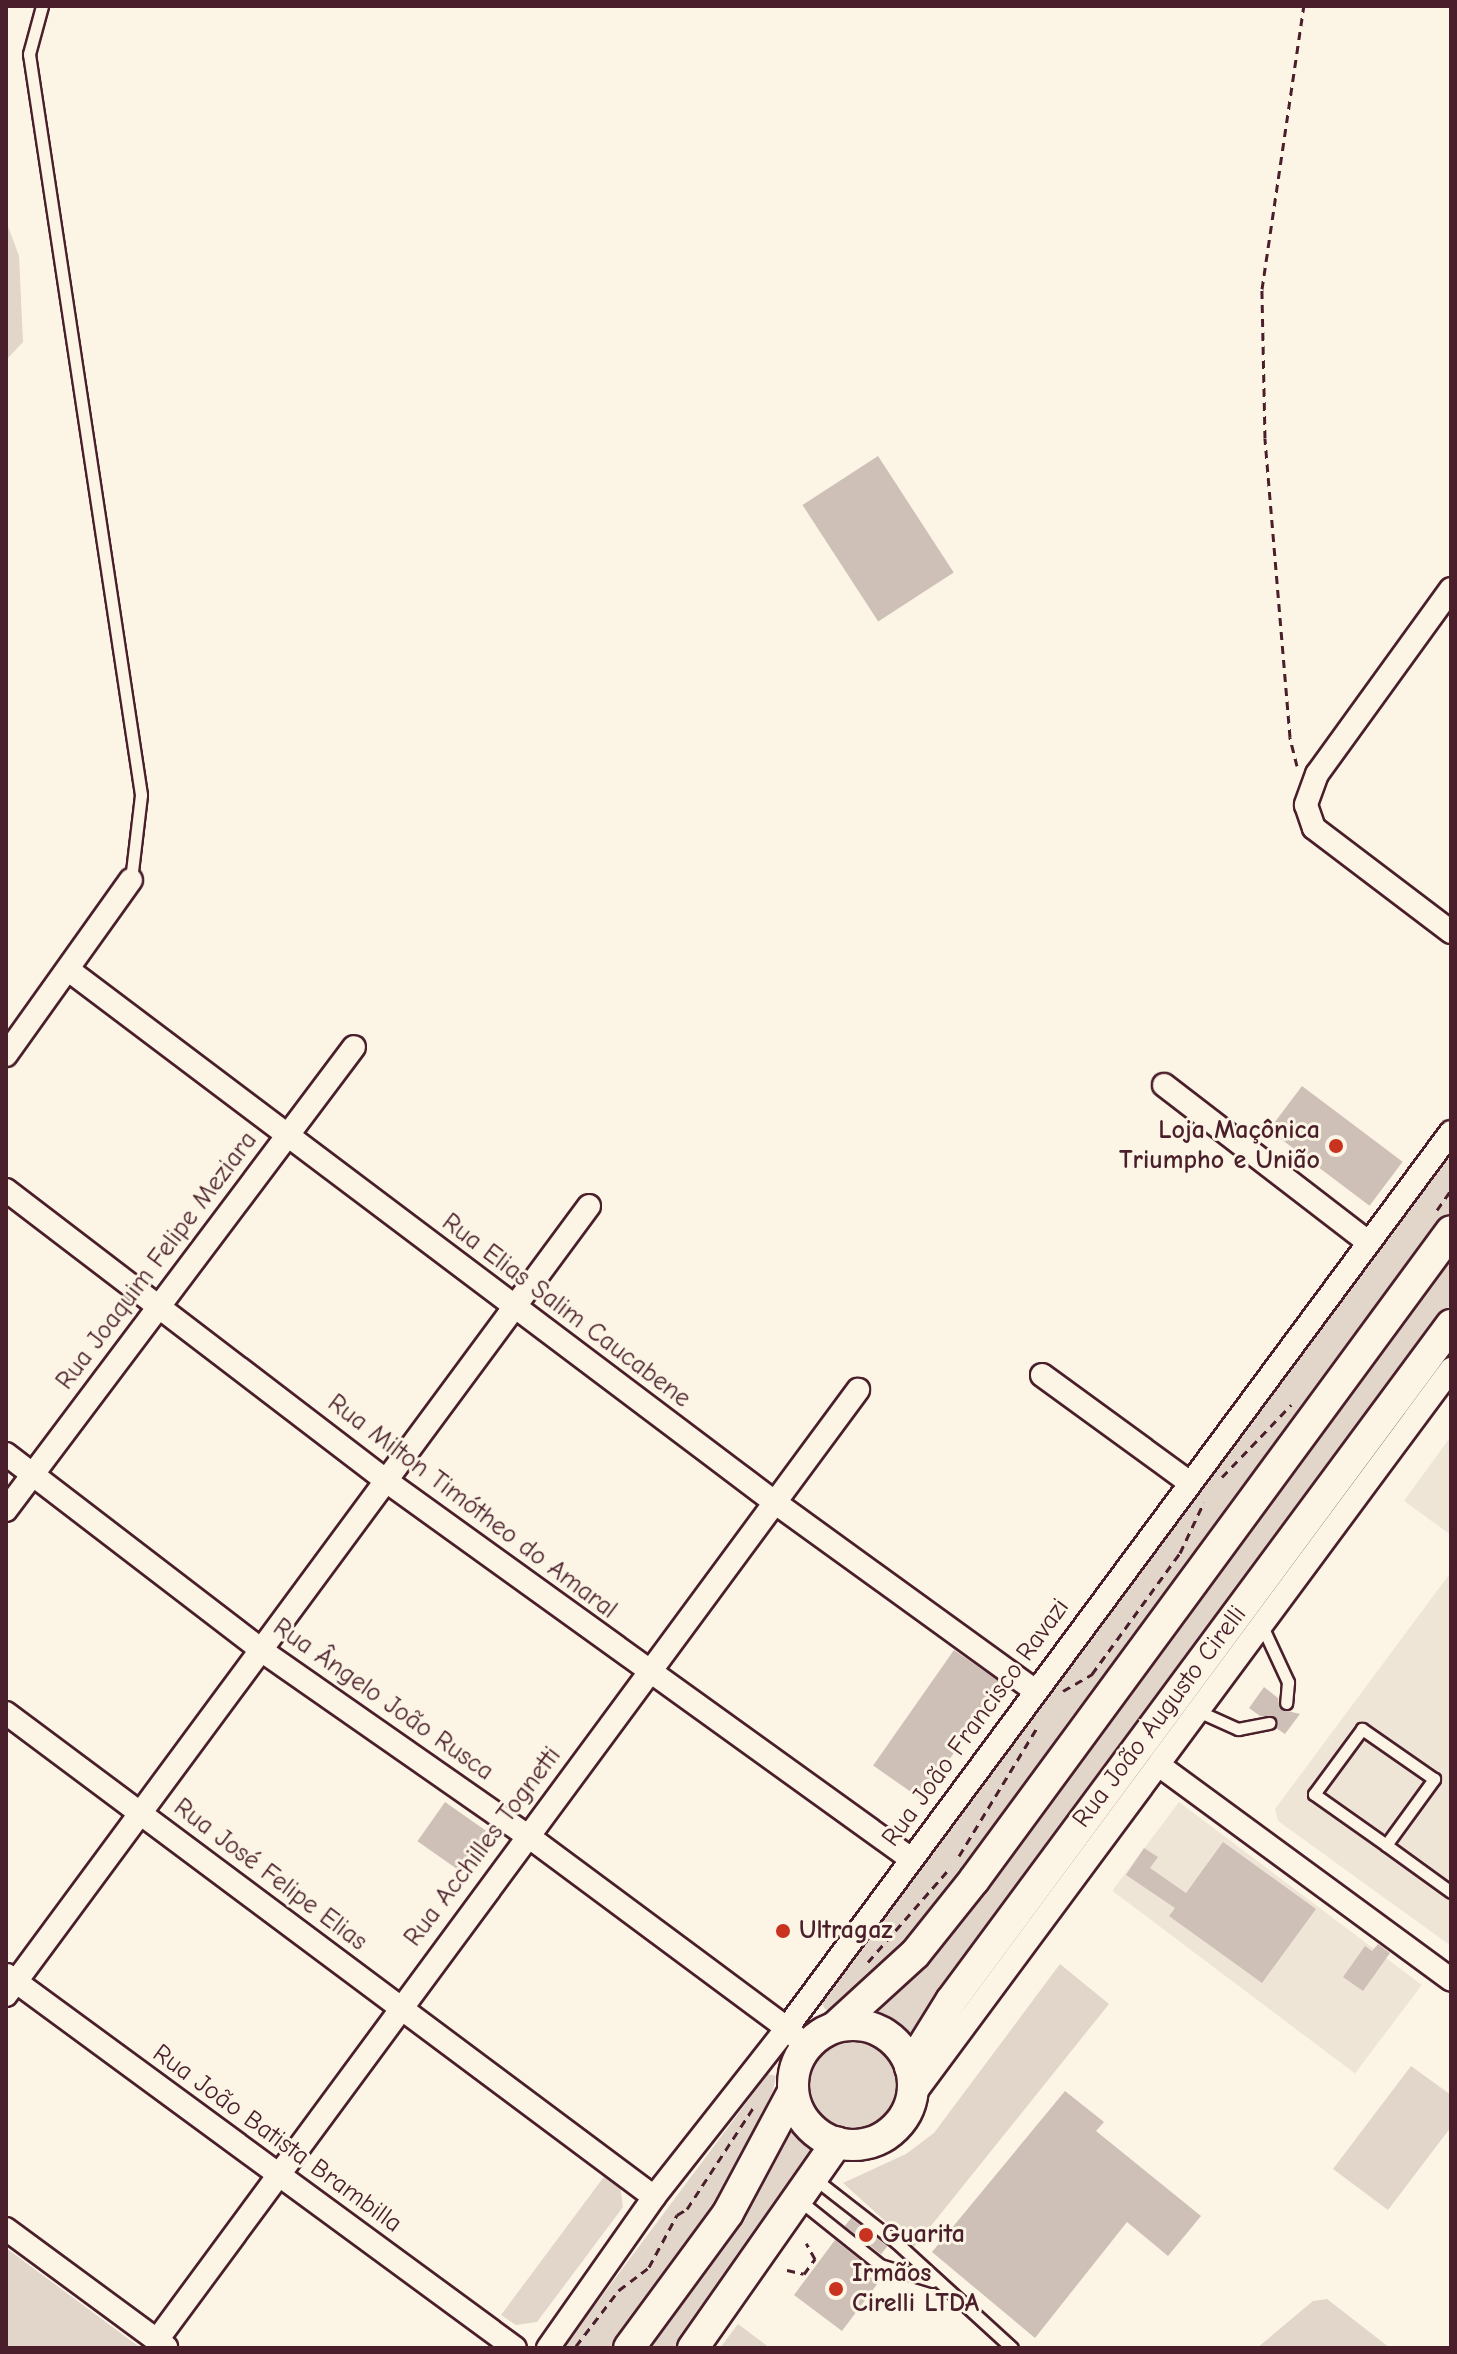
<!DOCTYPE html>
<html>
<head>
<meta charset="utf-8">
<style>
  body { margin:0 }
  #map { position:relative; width:1457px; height:2354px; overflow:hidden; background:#fcf5e5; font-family:"Comic Neue",sans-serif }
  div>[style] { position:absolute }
  .built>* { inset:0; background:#eee5d7; transform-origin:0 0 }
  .green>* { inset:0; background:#e2d5ca }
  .round { border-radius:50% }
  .building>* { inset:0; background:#cfc0b7; transform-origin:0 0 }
  .path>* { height:3px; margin-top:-1.5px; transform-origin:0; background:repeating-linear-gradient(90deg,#4a1f2b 0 8px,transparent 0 14px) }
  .roads { filter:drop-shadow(2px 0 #4a1f2b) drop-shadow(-2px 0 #4a1f2b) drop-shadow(0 2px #4a1f2b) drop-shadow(0 -2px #4a1f2b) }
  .service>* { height:11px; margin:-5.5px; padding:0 5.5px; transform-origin:5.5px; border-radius:5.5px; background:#fcf5e5 }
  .minor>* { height:22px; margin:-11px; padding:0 11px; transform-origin:11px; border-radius:11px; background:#fcf5e5 }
  .secondary>* { height:30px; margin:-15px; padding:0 15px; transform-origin:15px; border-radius:15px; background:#fcf5e5 }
  .secondary>.ring { margin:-15px; padding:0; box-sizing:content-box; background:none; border:30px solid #fcf5e5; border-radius:50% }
  .dots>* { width:22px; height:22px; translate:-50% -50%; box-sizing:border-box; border:4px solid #fcf5e5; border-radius:50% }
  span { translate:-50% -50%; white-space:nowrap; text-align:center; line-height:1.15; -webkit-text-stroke:6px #fcf5e5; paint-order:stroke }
  .poi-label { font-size:26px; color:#4a1f2b; font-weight:700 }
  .right { translate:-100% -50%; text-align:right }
  .left { translate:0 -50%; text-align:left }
  .street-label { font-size:26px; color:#4a1f2b }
  .frame { position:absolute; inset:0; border:8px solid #4a1f2b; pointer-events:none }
</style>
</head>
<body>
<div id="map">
  <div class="built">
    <i style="clip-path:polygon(1451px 1436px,1451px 1535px,1404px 1501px)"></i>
    <i style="clip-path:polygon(1451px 1572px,1451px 1946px,1278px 1821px,1275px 1809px)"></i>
    <i style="left:1179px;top:1802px;width:304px;height:111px;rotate:37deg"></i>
  </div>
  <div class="green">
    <i style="clip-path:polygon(6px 221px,19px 256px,23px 342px,6px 360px)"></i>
    <i style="clip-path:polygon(1451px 1148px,1449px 1214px,963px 1875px,922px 1924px,833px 2011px,825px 2009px,821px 2002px)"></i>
    <i style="clip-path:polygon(1451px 1253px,1451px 1303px,1149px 1710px,914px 2040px,885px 2015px,868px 2013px,985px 1884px)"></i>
    <i style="clip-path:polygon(1060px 1964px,1109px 2004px,914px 2247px,843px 2183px,906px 2154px,934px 2133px)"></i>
    <i class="round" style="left:805px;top:2035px;width:98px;height:98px"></i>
    <i style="clip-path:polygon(1411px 2066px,1451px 2095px,1451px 2127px,1388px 2210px,1333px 2169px)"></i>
    <i style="clip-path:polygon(768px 2074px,776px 2076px,773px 2090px,729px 2184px,613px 2348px,563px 2348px)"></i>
    <i style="clip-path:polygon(792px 2130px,821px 2151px,678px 2348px,640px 2348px,732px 2230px)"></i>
    <i style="clip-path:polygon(606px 2174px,620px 2185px,623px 2207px,537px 2322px,516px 2325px,501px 2315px)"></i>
    <i style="clip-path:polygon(6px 2248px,130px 2340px,141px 2348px,6px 2348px)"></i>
    <i style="clip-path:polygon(1327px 2299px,1390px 2348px,1257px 2348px,1313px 2301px)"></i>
    <i style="clip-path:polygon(738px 2324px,770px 2348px,720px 2348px)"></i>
  </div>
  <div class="building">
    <i style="left:878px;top:456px;width:139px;height:90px;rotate:57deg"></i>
    <i style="left:1302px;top:1086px;width:126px;height:55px;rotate:37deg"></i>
    <i style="left:954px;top:1650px;width:59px;height:141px;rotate:35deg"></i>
    <i style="clip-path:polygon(1264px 1687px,1278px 1698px,1280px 1709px,1300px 1714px,1285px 1734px,1276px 1728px,1275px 1717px,1260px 1716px,1249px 1708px)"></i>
    <i style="left:445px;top:1802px;width:50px;height:48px;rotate:35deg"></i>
    <i style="clip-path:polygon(1223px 1842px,1316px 1909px,1262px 1983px,1169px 1916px,1175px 1908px,1126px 1875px,1144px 1848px,1158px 1857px,1150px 1868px,1186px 1893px)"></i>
    <i style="clip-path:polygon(1378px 1944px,1390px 1953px,1363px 1991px,1343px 1977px,1365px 1946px,1372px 1951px)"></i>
    <i style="clip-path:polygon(1065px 2091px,1104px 2122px,1096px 2131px,1201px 2216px,1168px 2256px,1127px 2222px,1035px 2338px,932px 2252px)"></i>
    <i style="left:851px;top:2218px;width:46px;height:10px;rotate:38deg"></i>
    <i style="clip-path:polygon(835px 2240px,870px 2268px,865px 2273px,878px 2283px,842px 2331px,794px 2295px)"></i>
  </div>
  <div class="path">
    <i style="left:1297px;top:766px;width:30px;rotate:-104deg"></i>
    <i style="left:1290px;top:737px;width:300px;rotate:-94.8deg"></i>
    <i style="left:1265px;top:438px;width:149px;rotate:-91.2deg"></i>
    <i style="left:1262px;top:289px;width:286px;rotate:-81.6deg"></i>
    <i style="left:1437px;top:1210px;width:24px;rotate:-55deg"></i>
    <i style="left:1222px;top:1477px;width:100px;rotate:-46.2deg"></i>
    <i style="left:1063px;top:1691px;width:34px;rotate:-30deg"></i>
    <i style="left:1092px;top:1674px;width:150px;rotate:-54deg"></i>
    <i style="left:1180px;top:1553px;width:56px;rotate:-64.8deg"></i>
    <i style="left:959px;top:1856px;width:152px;rotate:-58.7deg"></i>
    <i style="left:868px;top:1962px;width:125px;rotate:-48.9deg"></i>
    <i style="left:787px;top:2270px;width:17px;rotate:13deg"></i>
    <i style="left:804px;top:2274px;width:19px;rotate:-54deg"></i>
    <i style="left:815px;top:2259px;width:18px;rotate:-119deg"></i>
    <i style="left:576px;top:2346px;width:71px;rotate:-52.5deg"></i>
    <i style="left:619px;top:2290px;width:38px;rotate:-37deg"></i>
    <i style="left:649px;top:2267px;width:59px;rotate:-61.7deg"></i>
    <i style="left:677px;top:2215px;width:12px;rotate:-31deg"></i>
    <i style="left:687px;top:2209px;width:124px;rotate:-56.8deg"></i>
  </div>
  <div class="roads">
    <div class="service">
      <i style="left:42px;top:6px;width:50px;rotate:105.2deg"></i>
      <i style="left:29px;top:54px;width:749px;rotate:81.4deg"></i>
      <i style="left:141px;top:795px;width:86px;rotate:96.7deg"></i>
      <i style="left:1262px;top:1626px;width:62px;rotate:65.1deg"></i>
      <i style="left:1288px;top:1682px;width:21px;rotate:95deg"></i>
      <i style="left:1200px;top:1712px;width:42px;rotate:24.1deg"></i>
      <i style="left:1238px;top:1729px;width:32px;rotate:-11deg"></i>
      <i style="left:1386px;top:1845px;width:82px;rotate:-54deg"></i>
      <i style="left:1434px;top:1779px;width:88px;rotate:-145.2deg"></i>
      <i style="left:1362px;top:1729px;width:81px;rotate:126.4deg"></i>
      <i style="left:1314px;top:1794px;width:88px;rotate:35.3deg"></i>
      <i style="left:1386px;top:1845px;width:80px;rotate:35.9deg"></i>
      <i style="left:815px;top:2179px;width:103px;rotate:37.9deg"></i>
      <i style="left:896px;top:2242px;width:157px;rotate:42.4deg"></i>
      <i style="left:799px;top:2200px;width:104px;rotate:38.7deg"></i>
      <i style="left:880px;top:2265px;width:55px;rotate:16.8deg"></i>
    </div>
    <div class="minor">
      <i style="left:1451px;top:589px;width:228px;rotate:125.9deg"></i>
      <i style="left:1317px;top:774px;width:33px;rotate:110deg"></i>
      <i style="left:1306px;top:805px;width:24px;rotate:71deg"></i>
      <i style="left:1314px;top:828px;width:172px;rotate:37.2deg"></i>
      <i style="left:70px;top:971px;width:880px;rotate:37.01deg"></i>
      <i style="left:773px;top:1501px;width:322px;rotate:35.9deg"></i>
      <i style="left:6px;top:1055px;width:215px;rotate:-54.5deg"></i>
      <i style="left:1164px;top:1085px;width:257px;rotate:37.6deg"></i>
      <i style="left:6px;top:1190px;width:477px;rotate:37.4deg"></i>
      <i style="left:385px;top:1480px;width:648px;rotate:35.77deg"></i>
      <i style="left:1042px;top:1375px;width:183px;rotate:36.1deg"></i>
      <i style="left:6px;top:1454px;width:322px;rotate:37.5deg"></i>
      <i style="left:261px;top:1650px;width:325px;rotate:34.9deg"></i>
      <i style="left:528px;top:1836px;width:322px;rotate:36.6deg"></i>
      <i style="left:787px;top:2028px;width:27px;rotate:45deg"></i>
      <i style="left:6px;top:1510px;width:579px;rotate:-53.07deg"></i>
      <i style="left:6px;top:1713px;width:809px;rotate:36.76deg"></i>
      <i style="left:1160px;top:1766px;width:361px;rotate:36.3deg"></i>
      <i style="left:7px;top:1975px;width:630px;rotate:36.29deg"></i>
      <i style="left:6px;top:1995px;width:981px;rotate:-53.54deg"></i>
      <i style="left:912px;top:2097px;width:906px;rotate:-53.48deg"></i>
      <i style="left:6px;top:2229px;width:199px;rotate:36.4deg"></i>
      <i style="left:157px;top:2340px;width:1181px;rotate:-53.58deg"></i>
      <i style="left:548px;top:2348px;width:184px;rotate:-54.9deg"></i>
      <i style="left:654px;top:2197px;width:215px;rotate:-51.8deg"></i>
      <i style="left:787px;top:2028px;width:1115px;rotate:-53.46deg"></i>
    </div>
    <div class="secondary">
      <i class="ring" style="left:793px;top:2025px;width:90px;height:90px"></i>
      <i style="left:835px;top:2027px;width:108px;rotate:-42.4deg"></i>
      <i style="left:915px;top:1954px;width:95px;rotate:-51.4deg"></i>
      <i style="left:974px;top:1880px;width:805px;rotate:-53.68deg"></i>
      <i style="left:910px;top:2067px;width:78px;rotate:-58.2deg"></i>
      <i style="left:951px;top:2001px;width:841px;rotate:-53.51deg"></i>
      <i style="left:629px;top:2348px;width:167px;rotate:-53.7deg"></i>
      <i style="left:728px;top:2213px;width:137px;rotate:-61.8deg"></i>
      <i style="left:693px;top:2348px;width:251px;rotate:-55deg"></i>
    </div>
  </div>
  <div class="dots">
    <i style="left:1336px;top:1146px;background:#c8321e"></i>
    <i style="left:783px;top:1931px;background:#c8321e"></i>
    <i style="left:866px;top:2235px;background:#c8321e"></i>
    <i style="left:836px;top:2289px;background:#c8321e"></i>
  </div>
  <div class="poi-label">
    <span class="right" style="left:1320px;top:1146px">Loja Maçônica<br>Triumpho e União</span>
    <span class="left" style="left:799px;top:1931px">Ultragaz</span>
    <span class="left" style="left:882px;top:2235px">Guarita</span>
    <span class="left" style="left:852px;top:2289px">Irmãos<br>Cirelli LTDA</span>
  </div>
  <div class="street-label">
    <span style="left:157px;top:1261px;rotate:-53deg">Rua Joaquim Felipe Meziara</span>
    <span style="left:566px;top:1311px;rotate:37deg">Rua Elias Salim Caucabene</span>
    <span style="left:472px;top:1507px;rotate:37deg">Rua Milton Timótheo do Amaral</span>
    <span style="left:383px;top:1700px;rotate:35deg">Rua Ângelo João Rusca</span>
    <span style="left:1160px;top:1717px;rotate:-53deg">Rua João Augusto Cirelli</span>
    <span style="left:976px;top:1723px;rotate:-54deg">Rua João Francisco Ravazi</span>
    <span style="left:483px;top:1847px;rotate:-53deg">Rua Acchilles Tognetti</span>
    <span style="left:270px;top:1875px;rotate:37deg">Rua José Felipe Elias</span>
    <span style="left:277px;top:2139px;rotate:36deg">Rua João Batista Brambilla</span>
  </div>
  <div class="frame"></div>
</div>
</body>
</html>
